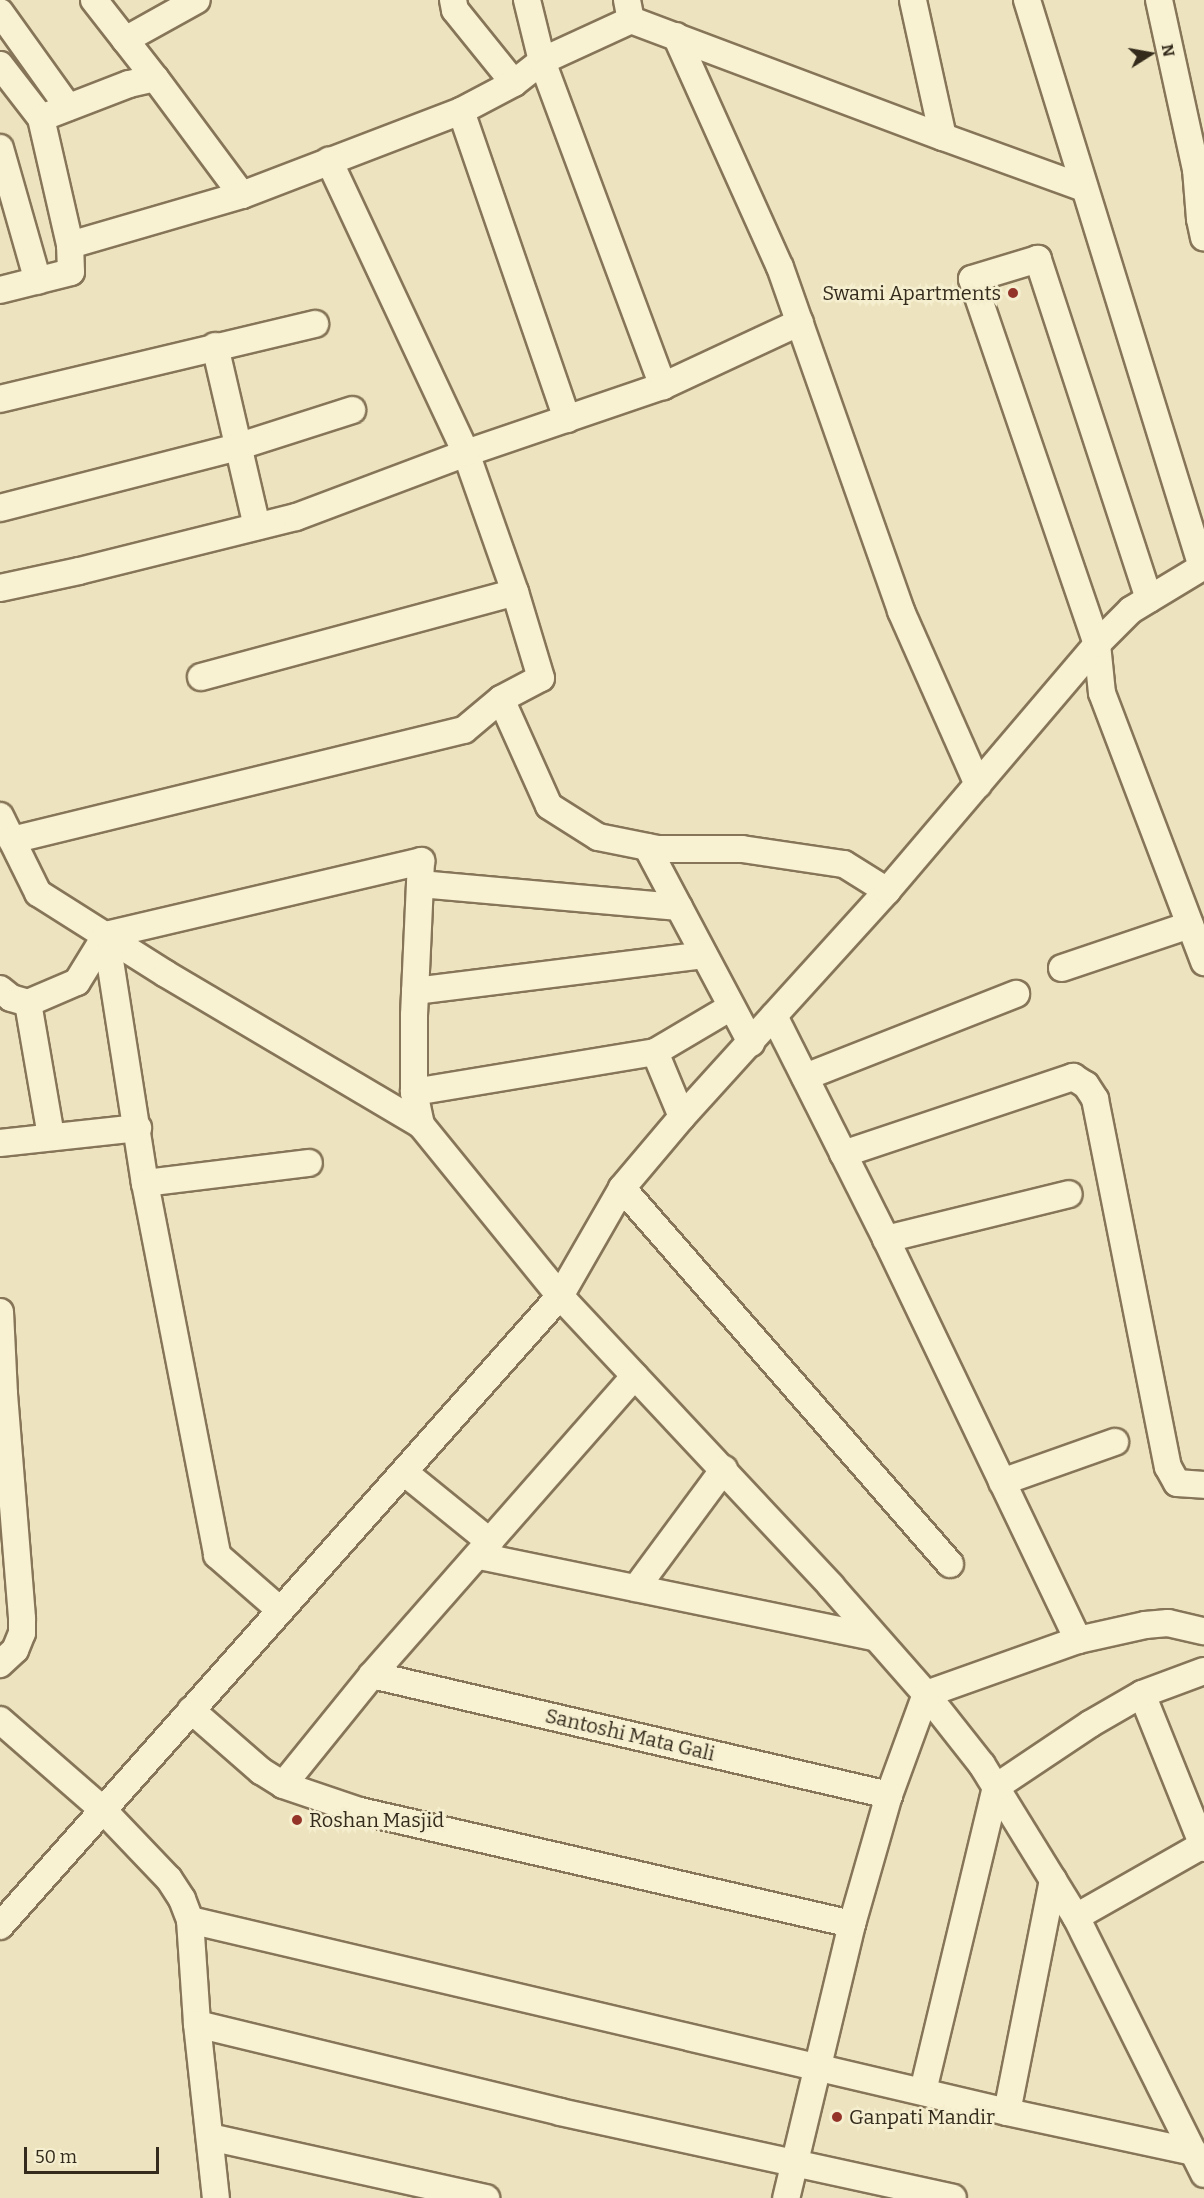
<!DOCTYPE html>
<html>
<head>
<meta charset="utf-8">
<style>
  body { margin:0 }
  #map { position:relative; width:1204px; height:2198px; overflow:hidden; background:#ede4bf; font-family:Bitter,serif }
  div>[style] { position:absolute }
  .roads { filter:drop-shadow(2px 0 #867558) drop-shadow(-2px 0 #867558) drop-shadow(0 2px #867558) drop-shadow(0 -2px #867558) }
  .minor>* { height:26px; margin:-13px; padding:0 13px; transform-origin:13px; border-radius:13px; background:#f8f1d2 }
  .dots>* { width:16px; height:16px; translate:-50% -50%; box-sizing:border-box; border:3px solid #f5eecf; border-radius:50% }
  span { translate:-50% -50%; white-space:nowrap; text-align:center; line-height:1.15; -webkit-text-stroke:5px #f5eecf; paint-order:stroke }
  .poi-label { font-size:20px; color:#352b1c }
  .right { translate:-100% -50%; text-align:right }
  .left { translate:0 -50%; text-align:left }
  .street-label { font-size:20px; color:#352b1c }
  .north { position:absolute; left:1120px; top:24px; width:60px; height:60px; -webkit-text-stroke:4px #f5eecf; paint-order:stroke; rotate:79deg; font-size:16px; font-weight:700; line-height:24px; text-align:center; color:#352b1c }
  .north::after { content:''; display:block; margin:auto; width:21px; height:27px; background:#352b1c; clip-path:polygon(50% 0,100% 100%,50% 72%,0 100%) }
  .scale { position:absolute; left:24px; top:2147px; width:135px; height:27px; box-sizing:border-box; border:3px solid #352b1c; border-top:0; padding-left:8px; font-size:18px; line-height:21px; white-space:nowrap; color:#352b1c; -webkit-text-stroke:4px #f5eecf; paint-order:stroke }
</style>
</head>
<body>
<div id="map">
  <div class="roads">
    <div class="minor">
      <i style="left:94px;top:0;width:99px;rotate:52deg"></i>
      <i style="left:453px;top:0;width:10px;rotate:79deg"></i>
      <i style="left:455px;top:10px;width:94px;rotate:51.1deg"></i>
      <i style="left:527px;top:0;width:63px;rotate:76.2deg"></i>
      <i style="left:542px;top:61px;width:347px;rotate:69.6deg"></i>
      <i style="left:627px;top:0;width:20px;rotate:79deg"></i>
      <i style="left:631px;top:20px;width:333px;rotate:20.6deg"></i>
      <i style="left:943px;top:137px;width:140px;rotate:-102.4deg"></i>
      <i style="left:1027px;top:0;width:593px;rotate:72.85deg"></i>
      <i style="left:1159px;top:0;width:173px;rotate:77.7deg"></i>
      <i style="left:1196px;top:169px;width:8px"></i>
      <i style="left:0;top:12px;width:117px;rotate:54.4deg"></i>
      <i style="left:676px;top:36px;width:253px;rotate:65.8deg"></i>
      <i style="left:780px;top:267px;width:365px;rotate:70.6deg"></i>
      <i style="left:901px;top:611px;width:190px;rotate:66.1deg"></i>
      <i style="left:125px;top:40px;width:82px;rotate:-29.1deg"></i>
      <i style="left:0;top:65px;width:67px;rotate:52.3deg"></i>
      <i style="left:461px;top:111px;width:326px;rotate:71deg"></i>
      <i style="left:943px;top:137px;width:150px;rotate:19.9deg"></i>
      <i style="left:0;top:148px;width:138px;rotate:74.1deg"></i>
      <i style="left:1196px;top:169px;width:50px;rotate:85.4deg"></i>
      <i style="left:1200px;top:219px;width:19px;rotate:78deg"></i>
      <i style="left:242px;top:195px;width:146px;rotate:-126.6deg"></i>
      <i style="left:155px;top:78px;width:27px;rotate:167deg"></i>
      <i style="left:129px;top:84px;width:94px;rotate:158.9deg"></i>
      <i style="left:41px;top:118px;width:130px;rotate:77.1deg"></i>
      <i style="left:70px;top:245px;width:179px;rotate:-16.2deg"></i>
      <i style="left:242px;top:195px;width:235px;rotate:-21deg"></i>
      <i style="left:461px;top:111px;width:60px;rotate:-27.8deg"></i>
      <i style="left:514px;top:83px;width:36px;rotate:-38deg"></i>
      <i style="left:542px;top:61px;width:98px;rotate:-24.7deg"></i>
      <i style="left:0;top:290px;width:73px;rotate:-14.2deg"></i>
      <i style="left:71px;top:272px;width:27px;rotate:-92deg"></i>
      <i style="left:215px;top:346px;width:185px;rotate:76.9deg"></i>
      <i style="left:0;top:399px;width:324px;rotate:-13.4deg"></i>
      <i style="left:0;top:508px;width:245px;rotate:-14.4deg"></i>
      <i style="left:237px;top:447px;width:121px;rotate:-17.8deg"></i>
      <i style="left:0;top:588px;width:81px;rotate:-12.1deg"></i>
      <i style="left:79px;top:571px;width:224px;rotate:-14deg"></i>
      <i style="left:296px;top:517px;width:182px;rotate:-20.6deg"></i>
      <i style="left:466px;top:453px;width:208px;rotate:-18.8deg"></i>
      <i style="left:663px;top:386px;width:151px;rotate:-25deg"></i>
      <i style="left:1149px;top:599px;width:358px;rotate:-108.1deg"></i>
      <i style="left:1038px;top:259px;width:69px;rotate:163.1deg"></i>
      <i style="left:972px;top:279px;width:386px;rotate:71.1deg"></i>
      <i style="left:1097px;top:644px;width:49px;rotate:84.2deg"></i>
      <i style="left:1102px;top:693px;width:288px;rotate:69.2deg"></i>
      <i style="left:201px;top:677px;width:325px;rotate:-15.1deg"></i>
      <i style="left:515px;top:592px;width:147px;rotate:-109.4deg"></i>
      <i style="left:466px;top:453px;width:323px;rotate:-115.1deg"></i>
      <i style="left:501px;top:699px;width:117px;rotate:65.8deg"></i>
      <i style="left:549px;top:806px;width:58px;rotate:32.3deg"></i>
      <i style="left:598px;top:837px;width:61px;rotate:11.3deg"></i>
      <i style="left:658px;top:849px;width:84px"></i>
      <i style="left:742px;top:849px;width:103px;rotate:8.4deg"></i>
      <i style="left:844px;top:864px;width:51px;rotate:32.1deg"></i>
      <i style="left:0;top:816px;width:86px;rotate:63.7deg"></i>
      <i style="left:38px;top:893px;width:151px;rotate:32.3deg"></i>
      <i style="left:166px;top:974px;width:296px;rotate:30.6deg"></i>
      <i style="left:421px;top:1125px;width:220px;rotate:50.9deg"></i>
      <i style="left:560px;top:1296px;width:397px;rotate:46.9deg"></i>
      <i style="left:831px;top:1586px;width:144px;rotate:48.7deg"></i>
      <i style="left:926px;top:1694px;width:90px;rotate:51.7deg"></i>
      <i style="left:982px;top:1765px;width:179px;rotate:58.3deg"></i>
      <i style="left:1076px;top:1917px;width:287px;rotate:63.5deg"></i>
      <i style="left:12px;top:840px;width:465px;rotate:-13.7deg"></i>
      <i style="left:464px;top:730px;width:48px;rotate:-40deg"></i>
      <i style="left:501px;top:699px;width:45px;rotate:-27.7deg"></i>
      <i style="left:541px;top:678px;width:90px;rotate:-106.8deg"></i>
      <i style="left:647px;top:847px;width:222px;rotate:62deg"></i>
      <i style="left:420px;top:884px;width:260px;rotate:5.1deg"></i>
      <i style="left:106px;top:935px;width:251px;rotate:81.1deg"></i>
      <i style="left:145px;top:1183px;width:379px;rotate:79deg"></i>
      <i style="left:217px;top:1555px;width:82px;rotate:41.1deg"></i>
      <i style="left:1062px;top:968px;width:135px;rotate:-18.6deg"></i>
      <i style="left:0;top:989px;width:14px;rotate:39deg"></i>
      <i style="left:11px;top:998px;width:18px;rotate:16deg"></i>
      <i style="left:415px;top:991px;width:291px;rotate:-7.1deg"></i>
      <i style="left:774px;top:1016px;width:250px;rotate:63.3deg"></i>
      <i style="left:886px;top:1239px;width:445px;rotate:64.4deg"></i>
      <i style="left:1078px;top:1640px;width:161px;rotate:160.4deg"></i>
      <i style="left:926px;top:1694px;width:108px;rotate:110.1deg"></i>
      <i style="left:889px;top:1795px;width:134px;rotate:106deg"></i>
      <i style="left:852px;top:1924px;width:282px;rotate:103.5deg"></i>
      <i style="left:655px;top:1052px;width:70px;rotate:67.4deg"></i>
      <i style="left:805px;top:1077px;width:227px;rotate:-21.5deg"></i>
      <i style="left:414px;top:1092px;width:244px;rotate:-9.4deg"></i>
      <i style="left:655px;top:1052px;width:88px;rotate:-30.6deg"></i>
      <i style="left:51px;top:1136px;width:135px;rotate:-99.8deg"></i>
      <i style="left:28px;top:1003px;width:53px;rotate:-23.2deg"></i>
      <i style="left:77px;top:982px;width:55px;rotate:-58.3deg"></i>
      <i style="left:106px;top:935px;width:324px;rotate:-13.2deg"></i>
      <i style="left:421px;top:861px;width:154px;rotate:92.6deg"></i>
      <i style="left:414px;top:1015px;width:77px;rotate:90deg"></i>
      <i style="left:414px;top:1092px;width:34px;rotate:78deg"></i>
      <i style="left:0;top:1143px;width:139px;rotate:-6.2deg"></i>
      <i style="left:843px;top:1154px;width:243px;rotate:-18.5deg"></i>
      <i style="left:1073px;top:1077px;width:15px;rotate:32deg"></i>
      <i style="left:1086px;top:1085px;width:17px;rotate:57deg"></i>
      <i style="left:1095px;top:1099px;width:375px;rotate:78.8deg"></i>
      <i style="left:1168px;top:1467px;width:18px;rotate:61deg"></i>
      <i style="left:1177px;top:1483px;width:27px;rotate:4deg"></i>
      <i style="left:145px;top:1183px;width:165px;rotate:-7deg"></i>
      <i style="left:622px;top:1188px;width:499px;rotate:48.9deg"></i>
      <i style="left:886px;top:1239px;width:188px;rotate:-13.8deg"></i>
      <i style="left:0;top:1312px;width:82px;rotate:87.2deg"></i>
      <i style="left:4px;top:1394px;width:226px;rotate:85.4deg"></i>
      <i style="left:22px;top:1619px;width:14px;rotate:90deg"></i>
      <i style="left:22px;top:1633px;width:18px;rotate:112deg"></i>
      <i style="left:15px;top:1650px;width:21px;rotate:137deg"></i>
      <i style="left:404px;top:1472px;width:111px;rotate:39.1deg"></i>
      <i style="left:1002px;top:1482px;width:120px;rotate:-19.5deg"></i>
      <i style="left:479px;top:1556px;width:403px;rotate:11.6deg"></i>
      <i style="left:636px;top:1588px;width:148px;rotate:-53.5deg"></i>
      <i style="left:1078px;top:1640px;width:69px;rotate:-12.6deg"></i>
      <i style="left:1145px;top:1625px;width:23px;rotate:-5deg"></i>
      <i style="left:1168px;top:1623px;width:37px;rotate:13deg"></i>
      <i style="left:372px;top:1675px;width:531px;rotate:13.07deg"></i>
      <i style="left:1142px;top:1694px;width:166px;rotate:68.1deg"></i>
      <i style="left:191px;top:1710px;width:93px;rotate:41.1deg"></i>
      <i style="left:261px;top:1771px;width:26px;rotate:32deg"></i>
      <i style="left:283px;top:1785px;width:141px;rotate:-51deg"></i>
      <i style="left:372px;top:1675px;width:398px;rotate:-48.7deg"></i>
      <i style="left:0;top:1720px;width:137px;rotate:41.1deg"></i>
      <i style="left:103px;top:1810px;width:95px;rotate:46.3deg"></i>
      <i style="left:169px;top:1879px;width:24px;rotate:57deg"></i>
      <i style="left:182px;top:1899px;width:22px;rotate:69deg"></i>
      <i style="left:190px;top:1920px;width:104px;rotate:86.1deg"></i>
      <i style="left:197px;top:2024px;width:175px;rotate:83.8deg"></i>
      <i style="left:283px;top:1785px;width:81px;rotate:18.7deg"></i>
      <i style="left:360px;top:1811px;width:505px;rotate:12.94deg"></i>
      <i style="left:1076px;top:1917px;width:146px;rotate:-29.6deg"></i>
      <i style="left:190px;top:1920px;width:839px;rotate:13.22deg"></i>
      <i style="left:1007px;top:2112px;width:191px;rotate:12.1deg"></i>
      <i style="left:0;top:1926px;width:843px;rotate:-48.37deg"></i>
      <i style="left:560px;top:1296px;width:125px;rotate:-60.1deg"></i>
      <i style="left:622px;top:1188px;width:93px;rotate:-49.8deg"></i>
      <i style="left:682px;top:1117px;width:305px;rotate:-47.8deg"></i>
      <i style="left:887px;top:891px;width:324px;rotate:-49.6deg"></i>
      <i style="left:1097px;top:644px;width:48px;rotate:-45deg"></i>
      <i style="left:1131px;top:610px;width:85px;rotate:-31.1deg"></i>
      <i style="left:197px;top:2024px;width:374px;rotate:13.6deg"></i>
      <i style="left:560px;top:2112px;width:402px;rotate:12.3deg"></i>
      <i style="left:923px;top:2091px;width:313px;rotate:-76.5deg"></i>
      <i style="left:996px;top:1787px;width:113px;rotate:-33.8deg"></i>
      <i style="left:1090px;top:1724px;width:60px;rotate:-30deg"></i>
      <i style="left:1142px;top:1694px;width:66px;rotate:-20.4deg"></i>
      <i style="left:1007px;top:2112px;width:237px;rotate:-78.8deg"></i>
      <i style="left:210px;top:2137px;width:283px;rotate:12.5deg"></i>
    </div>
  </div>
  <div class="dots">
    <i style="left:1013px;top:293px;background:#943328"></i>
    <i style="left:297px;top:1820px;background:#943328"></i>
    <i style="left:837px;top:2117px;background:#943328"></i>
  </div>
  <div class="poi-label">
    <span class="right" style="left:1001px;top:293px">Swami Apartments</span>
    <span class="left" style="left:309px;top:1820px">Roshan Masjid</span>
    <span class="left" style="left:849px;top:2117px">Ganpati Mandir</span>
  </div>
  <div class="street-label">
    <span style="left:630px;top:1735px;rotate:13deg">Santoshi Mata Gali</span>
  </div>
  <div class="north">N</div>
  <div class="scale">50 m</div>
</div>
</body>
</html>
